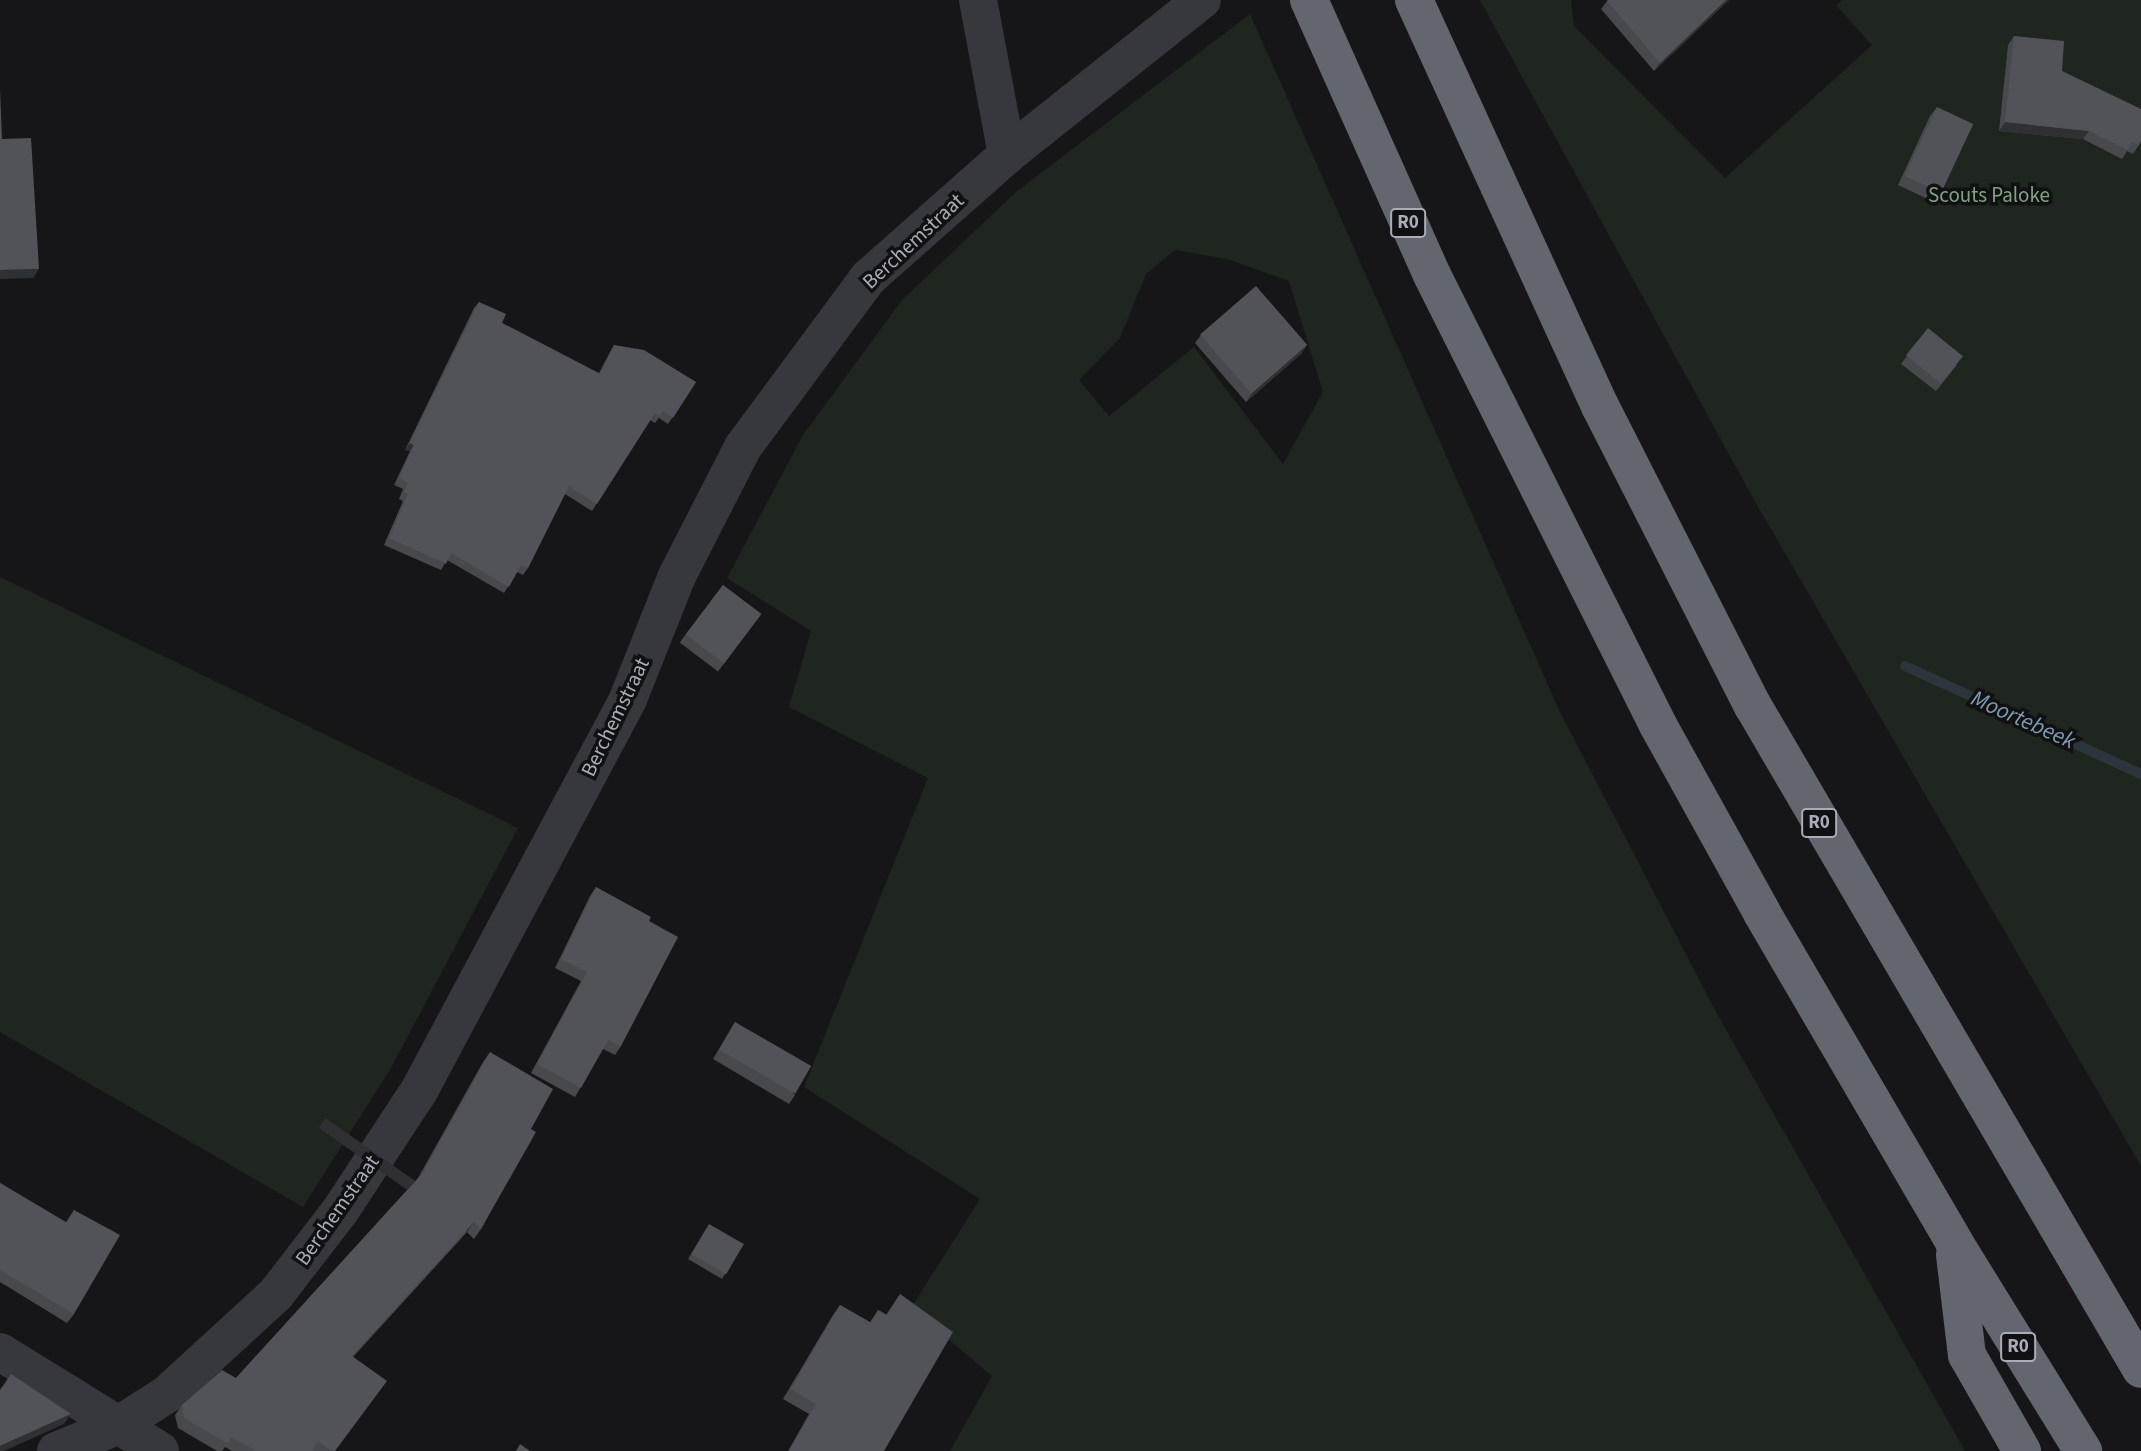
<!DOCTYPE html>
<html>
<head>
<meta charset="utf-8">
<style>
  body { margin:0 }
  #map { position:relative; width:2141px; height:1451px; overflow:hidden; background:#161618; font-family:"Source Sans 3",sans-serif }
  div>[style] { position:absolute }
  .green>* { inset:0; background:#1e261f }
  .stream>* { height:10px; margin:-5px; padding:0 5px; transform-origin:5px; border-radius:5px; background:#2c353c }
  .minor>* { height:38px; margin:-19px; padding:0 19px; transform-origin:19px; border-radius:19px; background:#37383d }
  .highway>* { height:38px; margin:-19px; padding:0 19px; transform-origin:19px; border-radius:19px; background:#63666e }
  .wall>* { inset:0; background:#47494d; transform-origin:0 0 }
  .shaded-wall>* { inset:0; background:#2f3033; transform-origin:0 0 }
  .building>* { inset:0; background:#525359; transform-origin:0 0 }
  span { translate:-50% -50%; white-space:nowrap; text-align:center; line-height:1.15; -webkit-text-stroke:7px #111113; paint-order:stroke }
  .shield-label span { padding:2px 5px; background:#111113; border:2px solid; border-radius:5px; -webkit-text-stroke-width:0 }
  .shield-label { font-size:19px; color:#a8adb8; font-weight:700 }
  .park-label { font-size:21px; color:#7fa381 }
  .street-label { font-size:21px; color:#a8adb8 }
  .water-label { font-size:23px; color:#7f9bb3; font-style:italic }
</style>
</head>
<body>
<div id="map">
  <div class="green">
    <i style="clip-path:polygon(1480px 0,1571px 0,1574px 26px,1725px 178px,1872px 45px,1836px 5px,1842px 0,2141px 0,2141px 1166px,1753px 498px)"></i>
    <i style="clip-path:polygon(evenodd,1250px 14px,1560px 712px,1715px 1010px,1965px 1451px,950px 1451px,992px 1376px,911px 1308px,980px 1199px,804px 1087px,928px 778px,789px 707px,811px 631px,727px 578px,803px 435px,902px 300px,1016px 192px,1250px 14px,1175px 250px,1227px 259px,1289px 281px,1323px 392px,1283px 464px,1194px 347px,1109px 416px,1079px 380px,1120px 338px,1146px 274px,1175px 250px)"></i>
    <i style="clip-path:polygon(0 577px,518px 828px,391px 1068px,303px 1207px,0 1032px)"></i>
  </div>
  <div class="stream">
    <i style="left:1905px;top:666px;width:260px;rotate:24.6deg"></i>
  </div>
  <div class="minor">
    <i style="left:978px;top:0;width:158px;rotate:79.4deg"></i>
    <i style="left:0;top:1352px;width:188px;rotate:31.7deg"></i>
    <i style="left:56px;top:1451px;width:66px;rotate:-22.3deg"></i>
    <i style="left:117px;top:1426px;width:59px;rotate:-32.6deg"></i>
    <i style="left:167px;top:1394px;width:148px;rotate:-42.5deg"></i>
    <i style="left:276px;top:1294px;width:105px;rotate:-52.4deg"></i>
    <i style="left:340px;top:1211px;width:146px;rotate:-56.7deg"></i>
    <i style="left:420px;top:1089px;width:442px;rotate:-61.9deg"></i>
    <i style="left:628px;top:699px;width:132px;rotate:-68.3deg"></i>
    <i style="left:677px;top:576px;width:145px;rotate:-62.9deg"></i>
    <i style="left:743px;top:447px;width:210px;rotate:-53.5deg"></i>
    <i style="left:868px;top:278px;width:186px;rotate:-41.5deg"></i>
    <i style="left:1007px;top:155px;width:249px;rotate:-38.5deg"></i>
  </div>
  <div class="highway">
    <i style="left:1309px;top:0;width:301px;rotate:65.9deg"></i>
    <i style="left:1432px;top:275px;width:504px;rotate:63.33deg"></i>
    <i style="left:1658px;top:725px;width:215px;rotate:61deg"></i>
    <i style="left:1762px;top:913px;width:381px;rotate:59.7deg"></i>
    <i style="left:1954px;top:1242px;width:246px;rotate:58.3deg"></i>
    <i style="left:1414px;top:0;width:447px;rotate:65.4deg"></i>
    <i style="left:1600px;top:406px;width:337px;rotate:63deg"></i>
    <i style="left:1753px;top:706px;width:768px;rotate:59.66deg"></i>
    <i style="left:1955px;top:1255px;width:101px;rotate:83.2deg"></i>
    <i style="left:1967px;top:1355px;width:111px;rotate:60.2deg"></i>
  </div>
  <div class="wall">
    <i style="clip-path:polygon(1608px 0,1729px 0,1654px 71px,1601px 9px)"></i>
    <i style="clip-path:polygon(2014px 36px,2062px 71px,2139px 145px,2133px 154px,2127px 151px,2122px 159px,2083px 139px,1999px 131px,2008px 45px)"></i>
    <i style="clip-path:polygon(1937px 107px,1940px 193px,1934px 202px,1898px 185px,1930px 116px)"></i>
    <i style="clip-path:polygon(479px 302px,502px 323px,599px 373px,610px 352px,614px 345px,696px 382px,668px 424px,659px 418px,655px 423px,650px 420px,592px 511px,565px 494px,528px 568px,523px 575px,517px 572px,504px 593px,447px 560px,441px 570px,384px 545px,403px 501px,399px 499px,403px 489px,394px 485px,410px 451px,405px 450px,474px 308px)"></i>
    <i style="clip-path:polygon(1201px 335px,1307px 345px,1301px 354px,1246px 402px,1195px 343px)"></i>
    <i style="clip-path:polygon(1907px 356px,1957px 365px,1936px 391px,1901px 364px)"></i>
    <i style="left:723px;top:585px;width:48px;height:72px;rotate:37deg"></i>
    <i style="clip-path:polygon(596px 887px,649px 921px,621px 1046px,615px 1055px,603px 1049px,575px 1097px,531px 1073px,581px 981px,555px 968px,590px 896px)"></i>
    <i style="clip-path:polygon(735px 1022px,795px 1095px,789px 1104px,713px 1059px)"></i>
    <i style="clip-path:polygon(490px 1052px,531px 1129px,481px 1229px,474px 1239px,467px 1232px,353px 1357px,335px 1451px,232px 1451px,225px 1447px,222px 1451px,217px 1451px,178px 1428px,175px 1415px,182px 1405px,236px 1378px,418px 1178px,483px 1062px)"></i>
    <i style="clip-path:polygon(0 1183px,66px 1222px,74px 1210px,74px 1314px,67px 1323px,0 1282px)"></i>
    <i style="clip-path:polygon(706px 1229px,744px 1244px,722px 1279px,688px 1259px)"></i>
    <i style="clip-path:polygon(900px 1294px,884px 1451px,788px 1451px,809px 1414px,783px 1399px,833px 1315px,840px 1305px,870px 1322px,878px 1310px,886px 1315px)"></i>
  </div>
  <div class="shaded-wall">
    <i style="clip-path:polygon(1726px 0,1729px 0,1654px 71px,1660px 63px)"></i>
    <i style="clip-path:polygon(2005px 122px,2089px 131px,2083px 139px,1999px 131px)"></i>
    <i style="clip-path:polygon(39px 269px,33px 278px,0 279px,0 270px)"></i>
    <i style="clip-path:polygon(1307px 345px,1301px 354px,1246px 402px,1252px 393px)"></i>
    <i style="clip-path:polygon(410px 443px,414px 445px,410px 451px,405px 450px)"></i>
    <i style="left:474px;top:1222px;width:12px;height:181px;rotate:125deg"></i>
    <i style="clip-path:polygon(71px 1414px,64px 1424px,4px 1451px,0 1451px,0 1446px)"></i>
  </div>
  <div class="building">
    <i style="clip-path:polygon(1608px 0,1726px 0,1660px 63px,1607px 1px)"></i>
    <i style="clip-path:polygon(2014px 36px,2064px 41px,2062px 71px,2141px 109px,2141px 141px,2139px 145px,2132px 142px,2128px 150px,2089px 131px,2005px 122px)"></i>
    <i style="clip-path:polygon(0 89px,2px 139px,31px 138px,39px 269px,0 270px)"></i>
    <i style="left:1937px;top:107px;width:40px;height:76px;rotate:25deg"></i>
    <i style="left:1256px;top:286px;width:78px;height:74px;rotate:49deg"></i>
    <i style="clip-path:polygon(479px 302px,506px 314px,502px 323px,600px 374px,614px 345px,644px 350px,696px 382px,673px 418px,663px 411px,660px 416px,655px 413px,597px 504px,569px 486px,528px 568px,521px 565px,509px 587px,451px 553px,446px 564px,389px 538px,408px 494px,404px 492px,408px 483px,399px 478px,414px 445px,410px 443px)"></i>
    <i style="left:1928px;top:328px;width:45px;height:35px;rotate:39deg"></i>
    <i style="left:723px;top:585px;width:48px;height:62px;rotate:37deg"></i>
    <i style="clip-path:polygon(596px 887px,651px 917px,649px 921px,678px 937px,621px 1046px,608px 1040px,581px 1088px,537px 1064px,587px 972px,561px 959px)"></i>
    <i style="left:735px;top:1022px;width:88px;height:32px;rotate:30deg"></i>
    <i style="clip-path:polygon(490px 1052px,553px 1089px,531px 1129px,536px 1132px,481px 1229px,474px 1222px,352px 1356px,387px 1381px,335px 1451px,332px 1451px,318px 1441px,312px 1451px,256px 1451px,231px 1437px,227px 1443px,184px 1418px,182px 1405px,222px 1370px,236px 1378px,422px 1174px)"></i>
    <i style="clip-path:polygon(0 1183px,67px 1223px,74px 1210px,120px 1235px,74px 1314px,0 1270px)"></i>
    <i style="left:709px;top:1224px;width:40px;height:35px;rotate:30deg"></i>
    <i style="clip-path:polygon(900px 1294px,953px 1332px,884px 1451px,789px 1451px,816px 1404px,791px 1389px,840px 1305px,871px 1323px,878px 1310px,887px 1315px)"></i>
    <i style="clip-path:polygon(11px 1374px,71px 1414px,0 1446px,0 1390px)"></i>
    <i style="clip-path:polygon(520px 1444px,530px 1451px,516px 1451px)"></i>
  </div>
  <div class="shield-label">
    <span style="left:1408px;top:223px">R0</span>
    <span style="left:1819px;top:823px">R0</span>
    <span style="left:2018px;top:1347px">R0</span>
  </div>
  <div class="park-label">
    <span style="left:1989px;top:195px">Scouts Paloke</span>
  </div>
  <div class="street-label">
    <span style="left:913px;top:241px;rotate:-43deg">Berchemstraat</span>
    <span style="left:615px;top:717px;rotate:-64deg">Berchemstraat</span>
    <span style="left:337px;top:1210px;rotate:-55deg">Berchemstraat</span>
  </div>
  <div class="water-label">
    <span style="left:2023px;top:720px;rotate:24deg">Moortebeek</span>
  </div>
</div>
</body>
</html>
